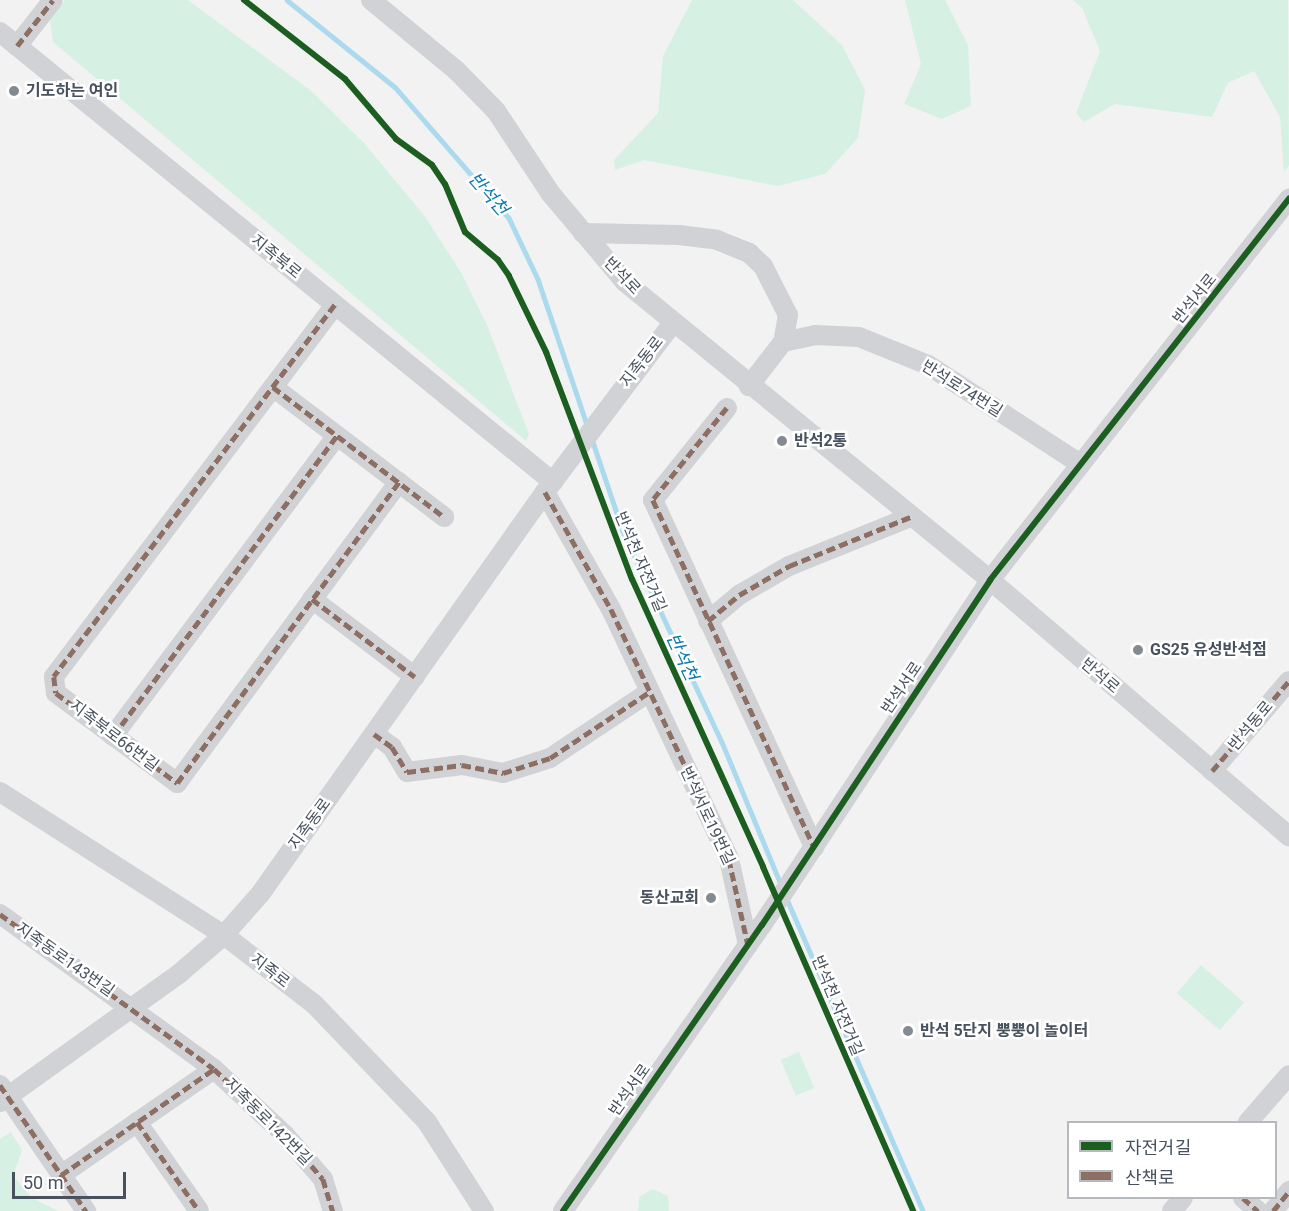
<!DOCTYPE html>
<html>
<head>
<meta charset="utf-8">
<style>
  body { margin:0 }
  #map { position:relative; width:1289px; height:1211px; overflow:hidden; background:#f2f2f2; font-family:Roboto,"Noto Sans KR",sans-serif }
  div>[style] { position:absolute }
  .green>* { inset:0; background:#d6f1e4; transform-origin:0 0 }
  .stream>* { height:4.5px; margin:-2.25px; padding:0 2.25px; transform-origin:2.25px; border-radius:2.25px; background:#abdaef }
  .minor>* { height:20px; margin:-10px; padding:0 10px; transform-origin:10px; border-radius:10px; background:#d0d2d5 }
  .quiet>* { height:4.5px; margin-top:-2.25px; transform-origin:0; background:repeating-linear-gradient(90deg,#8d6e63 0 9px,transparent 0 13.5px) }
  .cycleway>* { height:6px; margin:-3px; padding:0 3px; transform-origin:3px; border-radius:3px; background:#1b5e20 }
  .dots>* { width:16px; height:16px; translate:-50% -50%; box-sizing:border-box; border:3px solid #fff; border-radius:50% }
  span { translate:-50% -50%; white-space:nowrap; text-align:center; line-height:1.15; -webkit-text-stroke:5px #fff; paint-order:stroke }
  .poi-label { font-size:16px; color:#48525f; font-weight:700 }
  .left { translate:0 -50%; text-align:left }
  .right { translate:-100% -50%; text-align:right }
  .street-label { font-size:16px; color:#48525f }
  .water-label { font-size:18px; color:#0a7bb0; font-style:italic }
  .legend { position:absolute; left:1067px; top:1121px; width:210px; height:78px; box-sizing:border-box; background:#fff; border:2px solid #b6babf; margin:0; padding:8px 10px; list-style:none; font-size:18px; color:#48525f }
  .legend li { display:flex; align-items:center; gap:12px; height:30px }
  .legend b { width:30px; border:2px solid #b6babf }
  .scale { position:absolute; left:12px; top:1172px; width:114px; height:27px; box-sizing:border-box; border:3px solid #48525f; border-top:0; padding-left:8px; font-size:18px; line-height:21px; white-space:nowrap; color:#48525f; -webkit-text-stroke:4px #fff; paint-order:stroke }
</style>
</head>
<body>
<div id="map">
  <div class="green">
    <i style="clip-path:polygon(65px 0,188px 0,310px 90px,364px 143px,424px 215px,462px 274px,487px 325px,529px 434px,526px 441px,53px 42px,50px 20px)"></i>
    <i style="clip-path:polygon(692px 0,793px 0,842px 45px,865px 90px,858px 138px,825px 174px,778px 186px,644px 160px,615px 170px,614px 160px,658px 113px,663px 56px)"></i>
    <i style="clip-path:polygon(905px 0,945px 0,968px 45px,971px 106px,942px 119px,904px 104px,921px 64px)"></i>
    <i style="clip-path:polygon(1073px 0,1288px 0,1289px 165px,1284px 173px,1280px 117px,1254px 71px,1228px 83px,1212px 117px,1115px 104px,1084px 122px,1076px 113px,1100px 51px,1082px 8px)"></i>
    <i style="left:1201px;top:965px;width:57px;height:37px;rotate:41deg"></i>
    <i style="left:799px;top:1052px;width:39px;height:20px;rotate:67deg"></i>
    <i style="clip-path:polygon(11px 1132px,22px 1150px,13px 1176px,32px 1198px,59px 1211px,0 1211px,0 1139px)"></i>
    <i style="clip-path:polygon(653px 1189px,668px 1196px,669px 1211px,638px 1211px,639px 1197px)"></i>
  </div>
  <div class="stream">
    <i style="left:287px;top:0;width:139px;rotate:38.9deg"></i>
    <i style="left:395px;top:87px;width:174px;rotate:49deg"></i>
    <i style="left:509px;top:218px;width:68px;rotate:64.6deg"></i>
    <i style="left:538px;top:279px;width:154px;rotate:71.4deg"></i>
    <i style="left:592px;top:439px;width:97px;rotate:71.4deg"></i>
    <i style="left:623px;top:531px;width:233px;rotate:64.9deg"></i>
    <i style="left:722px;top:742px;width:157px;rotate:67.5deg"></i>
    <i style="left:786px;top:897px;width:343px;rotate:66.4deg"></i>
  </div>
  <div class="minor">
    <i style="left:371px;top:0;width:110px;rotate:39.5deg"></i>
    <i style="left:456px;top:70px;width:57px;rotate:45.7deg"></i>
    <i style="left:496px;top:111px;width:100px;rotate:56.5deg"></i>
    <i style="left:551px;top:194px;width:115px;rotate:49.9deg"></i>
    <i style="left:625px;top:282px;width:471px;rotate:39.2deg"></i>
    <i style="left:990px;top:580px;width:394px;rotate:40.6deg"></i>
    <i style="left:0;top:32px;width:713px;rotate:39.14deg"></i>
    <i style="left:17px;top:46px;width:58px;rotate:-52deg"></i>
    <i style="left:583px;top:233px;width:96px;rotate:1.2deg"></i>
    <i style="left:679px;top:235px;width:38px;rotate:7deg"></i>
    <i style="left:717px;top:240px;width:35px;rotate:22deg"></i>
    <i style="left:749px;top:253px;width:19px;rotate:43deg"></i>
    <i style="left:763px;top:266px;width:55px;rotate:63deg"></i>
    <i style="left:788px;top:315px;width:27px;rotate:100deg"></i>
    <i style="left:783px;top:342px;width:56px;rotate:127.7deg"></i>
    <i style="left:335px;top:305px;width:466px;rotate:127.1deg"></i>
    <i style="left:54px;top:677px;width:16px;rotate:83deg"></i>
    <i style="left:56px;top:693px;width:151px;rotate:36.6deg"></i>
    <i style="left:177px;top:783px;width:374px;rotate:-53.6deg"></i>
    <i style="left:783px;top:342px;width:33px;rotate:-12deg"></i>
    <i style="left:815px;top:335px;width:44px;rotate:2.6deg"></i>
    <i style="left:859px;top:337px;width:74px;rotate:22.1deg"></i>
    <i style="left:928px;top:365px;width:180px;rotate:33deg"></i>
    <i style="left:273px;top:387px;width:215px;rotate:37.2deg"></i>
    <i style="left:727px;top:408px;width:118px;rotate:128.8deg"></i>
    <i style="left:653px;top:500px;width:383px;rotate:65.1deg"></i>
    <i style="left:545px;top:492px;width:134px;rotate:60.6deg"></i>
    <i style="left:611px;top:609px;width:276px;rotate:64.7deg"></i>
    <i style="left:729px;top:859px;width:88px;rotate:77.5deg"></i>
    <i style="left:312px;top:599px;width:129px;rotate:37.1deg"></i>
    <i style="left:708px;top:621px;width:40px;rotate:-40deg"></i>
    <i style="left:739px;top:595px;width:58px;rotate:-30.1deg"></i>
    <i style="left:789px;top:566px;width:131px;rotate:-22deg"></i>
    <i style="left:374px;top:734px;width:22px;rotate:36deg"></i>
    <i style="left:392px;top:747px;width:29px;rotate:59deg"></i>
    <i style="left:407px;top:772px;width:55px;rotate:-7.3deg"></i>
    <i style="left:462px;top:765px;width:42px;rotate:11deg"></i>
    <i style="left:503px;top:773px;width:49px;rotate:-17.7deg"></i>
    <i style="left:550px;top:758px;width:118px;rotate:-33.6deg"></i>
    <i style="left:113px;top:736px;width:374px;rotate:-53.3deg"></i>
    <i style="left:1212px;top:771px;width:118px;rotate:-49.5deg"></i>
    <i style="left:0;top:792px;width:266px;rotate:32.6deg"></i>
    <i style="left:224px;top:935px;width:113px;rotate:37.5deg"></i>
    <i style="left:314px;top:1004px;width:163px;rotate:46.2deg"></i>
    <i style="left:427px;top:1122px;width:106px;rotate:57.4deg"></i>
    <i style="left:0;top:914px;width:264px;rotate:35.9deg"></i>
    <i style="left:214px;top:1069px;width:97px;rotate:42.9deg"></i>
    <i style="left:285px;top:1135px;width:58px;rotate:49.2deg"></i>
    <i style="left:323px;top:1179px;width:34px;rotate:73deg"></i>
    <i style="left:0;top:1085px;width:153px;rotate:55.7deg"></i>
    <i style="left:0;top:1102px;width:221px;rotate:-35.6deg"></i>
    <i style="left:180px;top:973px;width:58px;rotate:-40.8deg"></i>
    <i style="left:224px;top:935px;width:56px;rotate:-48.6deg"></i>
    <i style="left:261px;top:893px;width:491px;rotate:-54.7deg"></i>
    <i style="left:545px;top:492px;width:211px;rotate:-52.9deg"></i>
    <i style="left:137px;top:1122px;width:108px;rotate:55.1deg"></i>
    <i style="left:1248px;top:1122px;width:62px;rotate:-48.9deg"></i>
    <i style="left:61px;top:1175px;width:186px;rotate:-34.7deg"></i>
    <i style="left:1243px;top:1198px;width:20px;rotate:41deg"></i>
    <i style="left:563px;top:1211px;width:348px;rotate:-55.2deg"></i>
    <i style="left:762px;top:925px;width:414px;rotate:-56.5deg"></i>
    <i style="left:990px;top:580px;width:485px;rotate:-51.9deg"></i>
    <i style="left:1172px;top:1211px;width:17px;rotate:-50deg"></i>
    <i style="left:1273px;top:1211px;width:26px;rotate:-51deg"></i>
  </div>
  <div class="quiet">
    <i style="left:17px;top:46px;width:58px;rotate:-52deg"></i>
    <i style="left:335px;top:305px;width:466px;rotate:127.1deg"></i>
    <i style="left:54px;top:677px;width:16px;rotate:83deg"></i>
    <i style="left:56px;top:693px;width:151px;rotate:36.6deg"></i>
    <i style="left:177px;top:783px;width:374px;rotate:-53.6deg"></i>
    <i style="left:273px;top:387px;width:215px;rotate:37.2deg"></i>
    <i style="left:727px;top:408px;width:118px;rotate:128.8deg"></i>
    <i style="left:653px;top:500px;width:383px;rotate:65.1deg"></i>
    <i style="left:545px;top:492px;width:134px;rotate:60.6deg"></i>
    <i style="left:611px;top:609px;width:276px;rotate:64.7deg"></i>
    <i style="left:729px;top:859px;width:88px;rotate:77.5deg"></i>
    <i style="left:312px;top:599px;width:129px;rotate:37.1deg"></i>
    <i style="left:708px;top:621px;width:40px;rotate:-40deg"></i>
    <i style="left:739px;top:595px;width:58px;rotate:-30.1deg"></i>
    <i style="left:789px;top:566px;width:131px;rotate:-22deg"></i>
    <i style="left:374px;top:734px;width:22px;rotate:36deg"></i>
    <i style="left:392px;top:747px;width:29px;rotate:59deg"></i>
    <i style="left:407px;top:772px;width:55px;rotate:-7.3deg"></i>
    <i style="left:462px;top:765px;width:42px;rotate:11deg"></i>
    <i style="left:503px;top:773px;width:49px;rotate:-17.7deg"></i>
    <i style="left:550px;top:758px;width:118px;rotate:-33.6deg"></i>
    <i style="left:113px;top:736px;width:374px;rotate:-53.3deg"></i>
    <i style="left:1212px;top:771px;width:118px;rotate:-49.5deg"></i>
    <i style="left:0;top:914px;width:264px;rotate:35.9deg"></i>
    <i style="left:214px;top:1069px;width:97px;rotate:42.9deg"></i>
    <i style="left:285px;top:1135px;width:58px;rotate:49.2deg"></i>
    <i style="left:323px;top:1179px;width:34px;rotate:73deg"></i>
    <i style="left:0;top:1085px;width:153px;rotate:55.7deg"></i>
    <i style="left:137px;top:1122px;width:108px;rotate:55.1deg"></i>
    <i style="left:61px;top:1175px;width:186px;rotate:-34.7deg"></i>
    <i style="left:1243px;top:1198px;width:20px;rotate:41deg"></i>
    <i style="left:1273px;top:1211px;width:26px;rotate:-51deg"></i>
  </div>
  <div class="cycleway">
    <i style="left:244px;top:0;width:128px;rotate:38deg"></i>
    <i style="left:345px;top:79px;width:79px;rotate:49.6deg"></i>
    <i style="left:396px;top:139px;width:44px;rotate:35.8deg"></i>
    <i style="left:432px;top:165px;width:23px;rotate:56deg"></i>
    <i style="left:445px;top:184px;width:52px;rotate:67.4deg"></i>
    <i style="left:465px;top:232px;width:43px;rotate:40.3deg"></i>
    <i style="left:498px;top:260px;width:19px;rotate:55deg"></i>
    <i style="left:509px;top:276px;width:85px;rotate:64deg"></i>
    <i style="left:546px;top:352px;width:243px;rotate:69.3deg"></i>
    <i style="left:632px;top:579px;width:316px;rotate:65.5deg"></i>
    <i style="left:763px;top:867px;width:375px;rotate:66.4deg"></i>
    <i style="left:563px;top:1211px;width:348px;rotate:-55.2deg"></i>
    <i style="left:762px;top:925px;width:414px;rotate:-56.5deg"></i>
    <i style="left:990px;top:580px;width:485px;rotate:-51.9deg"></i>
  </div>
  <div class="dots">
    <i style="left:14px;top:91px;background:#848a92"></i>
    <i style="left:782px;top:441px;background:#848a92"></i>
    <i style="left:1138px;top:650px;background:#848a92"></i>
    <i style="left:711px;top:898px;background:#848a92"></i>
    <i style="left:908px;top:1031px;background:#848a92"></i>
  </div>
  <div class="poi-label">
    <span class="left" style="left:26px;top:91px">기도하는 여인</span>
    <span class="left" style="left:794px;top:441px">반석2통</span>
    <span class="left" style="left:1150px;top:650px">GS25 유성반석점</span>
    <span class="right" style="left:699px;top:898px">동산교회</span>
    <span class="left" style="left:920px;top:1031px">반석 5단지 뿡뿡이 놀이터</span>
  </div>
  <div class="street-label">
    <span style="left:276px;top:257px;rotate:39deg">지족북로</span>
    <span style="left:622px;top:276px;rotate:46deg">반석로</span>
    <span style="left:1195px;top:299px;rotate:-51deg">반석서로</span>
    <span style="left:642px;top:362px;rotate:-52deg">지족동로</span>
    <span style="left:962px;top:389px;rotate:32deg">반석로74번길</span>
    <span style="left:640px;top:562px;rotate:67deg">반석천 자전거길</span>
    <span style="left:1100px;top:676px;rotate:40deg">반석로</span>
    <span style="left:902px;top:688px;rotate:-56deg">반석서로</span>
    <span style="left:1251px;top:726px;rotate:-50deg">반석동로</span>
    <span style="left:114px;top:736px;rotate:37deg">지족북로66번길</span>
    <span style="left:707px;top:816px;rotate:65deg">반석서로19번길</span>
    <span style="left:310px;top:824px;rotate:-54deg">지족동로</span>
    <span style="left:65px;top:960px;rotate:35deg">지족동로143번길</span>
    <span style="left:270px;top:971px;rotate:38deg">지족로</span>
    <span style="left:837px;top:1006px;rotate:67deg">반석천 자전거길</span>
    <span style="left:630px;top:1090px;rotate:-55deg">반석서로</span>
    <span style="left:268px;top:1122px;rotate:45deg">지족동로142번길</span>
  </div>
  <div class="water-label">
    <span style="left:488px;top:194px;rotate:49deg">반석천</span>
    <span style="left:682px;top:657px;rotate:65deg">반석천</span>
  </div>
  <ul class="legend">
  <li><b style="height:8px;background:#1b5e20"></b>자전거길</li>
  <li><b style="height:8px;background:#8d6e63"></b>산책로</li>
  </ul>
  <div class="scale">50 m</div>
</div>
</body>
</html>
